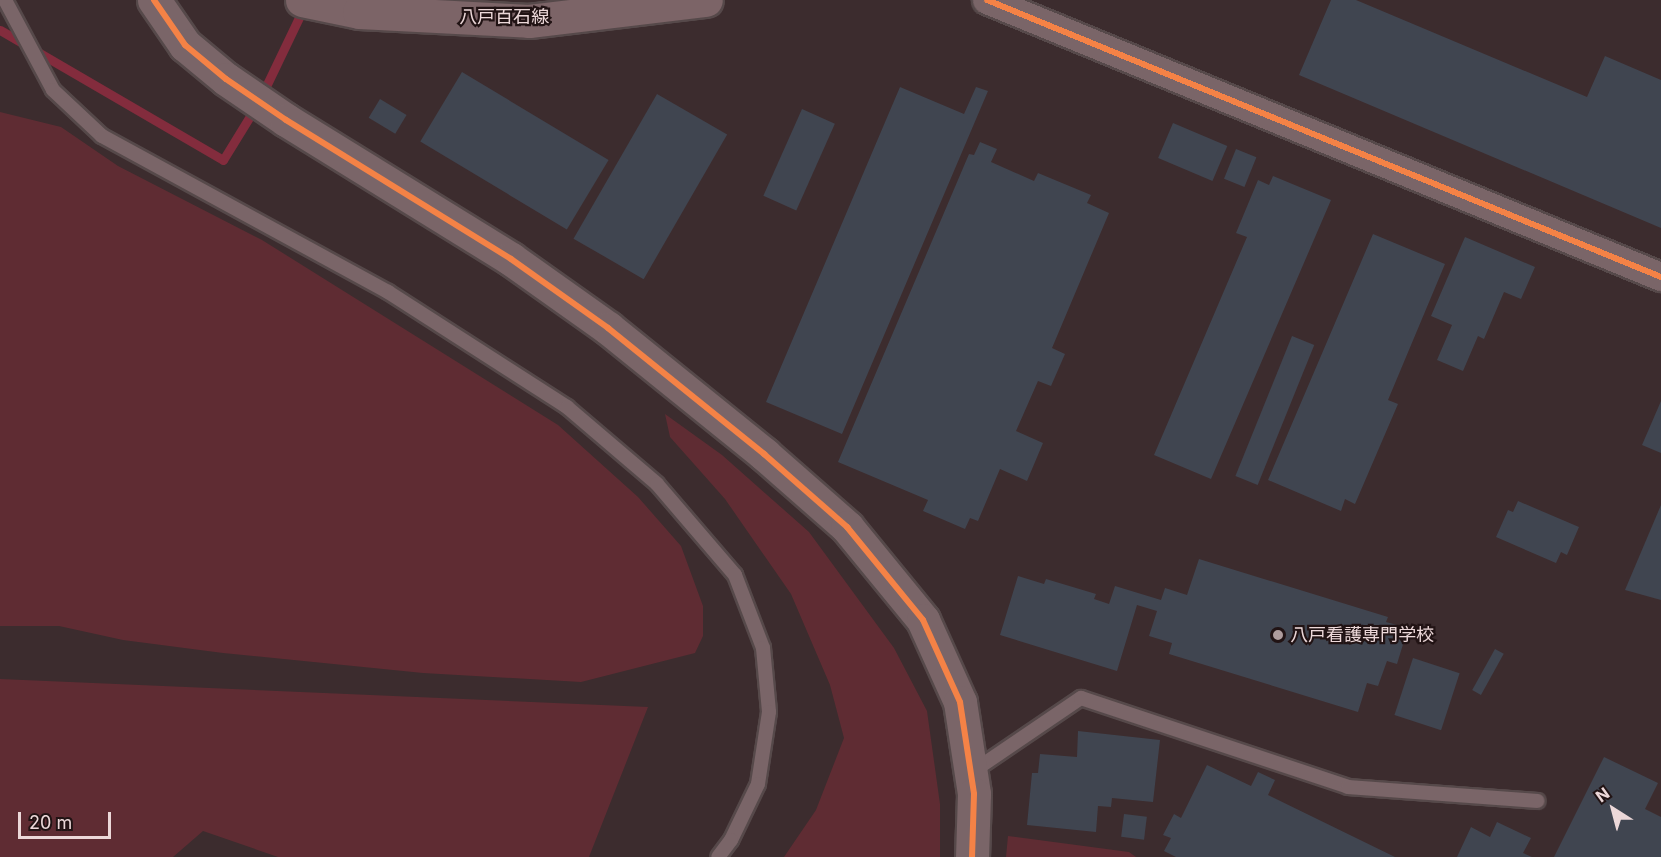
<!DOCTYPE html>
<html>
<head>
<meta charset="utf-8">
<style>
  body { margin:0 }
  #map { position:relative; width:1661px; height:857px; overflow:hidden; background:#3c2c2e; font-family:Inter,"Noto Sans JP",sans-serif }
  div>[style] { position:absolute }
  .green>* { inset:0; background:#5f2c33 }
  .stream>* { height:9px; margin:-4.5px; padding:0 4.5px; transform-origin:4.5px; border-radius:4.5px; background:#832c3d }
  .building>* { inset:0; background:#404550; transform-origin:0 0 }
  .roads { filter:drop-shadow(2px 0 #56494a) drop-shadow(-2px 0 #56494a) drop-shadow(0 2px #56494a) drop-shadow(0 -2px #56494a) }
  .service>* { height:14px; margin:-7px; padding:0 7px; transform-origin:7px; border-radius:7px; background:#7a6568 }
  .minor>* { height:28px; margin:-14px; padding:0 14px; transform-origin:14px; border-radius:14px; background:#7a6568 }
  .tertiary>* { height:33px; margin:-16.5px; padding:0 16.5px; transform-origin:16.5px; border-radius:16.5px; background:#7a6568 }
  .primary>* { height:33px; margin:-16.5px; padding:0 16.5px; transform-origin:16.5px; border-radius:16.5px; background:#7c6467 }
  .cycleway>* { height:6px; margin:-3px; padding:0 3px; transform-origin:3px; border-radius:3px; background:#f48246 }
  .dots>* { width:16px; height:16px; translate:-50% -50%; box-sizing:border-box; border:3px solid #211314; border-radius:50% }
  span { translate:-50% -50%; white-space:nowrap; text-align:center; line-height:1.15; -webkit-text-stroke:4.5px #211314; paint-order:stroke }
  .street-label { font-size:18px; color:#ecd8d9 }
  .poi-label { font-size:18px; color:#ecd8d9 }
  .left { translate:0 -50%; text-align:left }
  .north { position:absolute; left:1583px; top:779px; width:60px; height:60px; -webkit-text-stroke:4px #211314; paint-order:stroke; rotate:324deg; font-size:16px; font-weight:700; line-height:24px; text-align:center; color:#ecd8d9 }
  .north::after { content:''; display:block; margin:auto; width:21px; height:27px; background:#ecd8d9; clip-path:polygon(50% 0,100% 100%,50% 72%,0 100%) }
  .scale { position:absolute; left:18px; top:812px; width:93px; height:27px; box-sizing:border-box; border:3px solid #ecd8d9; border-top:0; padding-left:8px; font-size:18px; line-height:21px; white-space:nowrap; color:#ecd8d9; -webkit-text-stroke:4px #211314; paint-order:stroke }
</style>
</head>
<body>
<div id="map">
  <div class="green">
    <i style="clip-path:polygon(0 112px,61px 127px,118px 166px,262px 240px,558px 425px,638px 497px,681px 546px,703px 606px,703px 636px,695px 653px,581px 682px,423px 673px,223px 653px,123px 640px,59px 626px,0 626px)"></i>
    <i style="clip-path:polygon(665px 414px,722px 455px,809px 532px,894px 648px,927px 711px,940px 804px,940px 857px,784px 857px,816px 810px,844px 738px,830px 685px,791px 594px,725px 499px,670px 437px)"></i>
    <i style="clip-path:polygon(0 679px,648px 707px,589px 857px,278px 857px,203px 831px,173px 857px,0 857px)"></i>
    <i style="clip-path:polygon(1008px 836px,1129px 852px,1136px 857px,1006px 857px)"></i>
  </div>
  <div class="stream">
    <i style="left:0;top:30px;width:258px;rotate:30.2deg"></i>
    <i style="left:223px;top:160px;width:67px;rotate:-58.4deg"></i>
    <i style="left:258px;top:103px;width:109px;rotate:-64.4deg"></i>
  </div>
  <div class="building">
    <i style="clip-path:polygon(1331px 0,1356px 0,1587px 97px,1605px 56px,1661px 80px,1661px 228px,1299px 75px)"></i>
    <i style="left:462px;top:72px;width:171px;height:81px;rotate:31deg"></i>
    <i style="clip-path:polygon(900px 87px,964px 114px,976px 87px,988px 91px,842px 434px,766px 402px)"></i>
    <i style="left:657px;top:94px;width:81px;height:167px;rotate:30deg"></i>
    <i style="left:380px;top:99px;width:31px;height:22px;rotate:31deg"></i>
    <i style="left:802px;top:109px;width:36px;height:95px;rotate:24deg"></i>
    <i style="left:1173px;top:123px;width:59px;height:38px;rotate:23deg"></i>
    <i style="clip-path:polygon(980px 142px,997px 149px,991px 162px,1034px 181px,1038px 173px,1091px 195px,1087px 203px,1109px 213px,1052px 348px,1065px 354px,1051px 386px,1038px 381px,1016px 431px,1043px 443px,1027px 481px,1000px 469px,978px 521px,970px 518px,965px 529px,923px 511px,928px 500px,838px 462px,969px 154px,974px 155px)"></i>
    <i style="left:1236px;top:149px;width:22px;height:32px;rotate:22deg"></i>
    <i style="clip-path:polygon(1273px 176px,1331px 200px,1211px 479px,1154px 455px,1247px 237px,1236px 233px,1258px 180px,1269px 185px)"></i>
    <i style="clip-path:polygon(1373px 234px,1445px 264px,1388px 400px,1398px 404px,1355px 504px,1345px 499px,1341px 511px,1268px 480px)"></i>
    <i style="clip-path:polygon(1465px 237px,1535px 267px,1521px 299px,1504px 292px,1484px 339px,1478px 336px,1463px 371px,1437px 360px,1452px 325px,1431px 316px)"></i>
    <i style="left:1292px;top:336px;width:24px;height:151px;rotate:22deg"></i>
    <i style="clip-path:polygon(1661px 401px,1661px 453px,1642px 445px)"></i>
    <i style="clip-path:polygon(1518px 501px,1579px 527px,1567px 555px,1561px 552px,1556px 563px,1496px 537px,1508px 510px,1513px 512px)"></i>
    <i style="clip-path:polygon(1661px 505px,1661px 600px,1625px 590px)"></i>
    <i style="clip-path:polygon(1199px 559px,1388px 617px,1386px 622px,1408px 628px,1397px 664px,1387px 661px,1378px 686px,1367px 683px,1358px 712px,1169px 654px,1172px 643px,1149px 636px,1157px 611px,1137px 605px,1117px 671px,1000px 635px,1018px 576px,1044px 584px,1046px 579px,1096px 594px,1094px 599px,1109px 604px,1115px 586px,1161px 600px,1165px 588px,1187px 595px)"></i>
    <i style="left:1495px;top:649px;width:10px;height:47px;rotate:29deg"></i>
    <i style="left:1413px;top:658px;width:49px;height:60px;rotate:18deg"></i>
    <i style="clip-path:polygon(1078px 731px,1160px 740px,1153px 802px,1112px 798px,1111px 807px,1098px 806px,1096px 832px,1027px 825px,1032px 773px,1038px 773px,1040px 754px,1077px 757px)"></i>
    <i style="clip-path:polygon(1604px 757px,1658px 783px,1645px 809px,1661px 817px,1661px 857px,1554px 857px)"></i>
    <i style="clip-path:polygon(1207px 765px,1251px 786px,1258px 772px,1275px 780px,1268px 795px,1395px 857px,1176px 857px,1164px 851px,1171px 838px,1163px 835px,1174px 814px,1181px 818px)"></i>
    <i style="left:1124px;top:814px;width:23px;height:23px;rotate:7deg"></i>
    <i style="clip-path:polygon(1497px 822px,1531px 838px,1523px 853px,1532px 857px,1457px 857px,1471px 827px,1490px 837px)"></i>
  </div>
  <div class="roads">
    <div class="service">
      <i style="left:5px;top:0;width:102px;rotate:61.9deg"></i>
      <i style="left:53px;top:90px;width:67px;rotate:43.2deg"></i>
      <i style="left:102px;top:136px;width:326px;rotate:28.6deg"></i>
      <i style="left:388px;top:292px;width:213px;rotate:32.7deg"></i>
      <i style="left:567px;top:407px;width:118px;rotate:40.5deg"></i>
      <i style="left:657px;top:484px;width:120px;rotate:49.4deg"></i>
      <i style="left:735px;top:575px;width:78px;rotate:69deg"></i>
      <i style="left:763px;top:648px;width:64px;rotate:84.6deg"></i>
      <i style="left:769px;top:712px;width:73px;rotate:98.7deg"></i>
      <i style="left:758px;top:784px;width:62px;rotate:115.7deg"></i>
      <i style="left:731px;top:840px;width:21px;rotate:127deg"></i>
      <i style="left:972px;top:772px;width:132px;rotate:-34.2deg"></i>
      <i style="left:1081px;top:698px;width:281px;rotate:18.4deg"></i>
      <i style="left:1348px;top:787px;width:190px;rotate:4.2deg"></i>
    </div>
    <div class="minor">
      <i style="left:987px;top:0;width:729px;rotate:22.34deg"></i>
    </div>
    <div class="tertiary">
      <i style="left:154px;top:0;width:55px;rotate:55.4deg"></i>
      <i style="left:185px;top:45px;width:53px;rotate:39.7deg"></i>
      <i style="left:226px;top:79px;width:73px;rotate:34.3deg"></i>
      <i style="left:286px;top:120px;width:264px;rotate:31.7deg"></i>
      <i style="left:511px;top:259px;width:119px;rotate:35.4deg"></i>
      <i style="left:608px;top:328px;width:201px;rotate:38.9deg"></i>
      <i style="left:764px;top:454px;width:111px;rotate:41.3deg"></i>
      <i style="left:847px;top:527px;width:120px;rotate:50.7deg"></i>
      <i style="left:923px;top:620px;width:90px;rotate:65.7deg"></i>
      <i style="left:960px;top:702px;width:93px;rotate:81.3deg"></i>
      <i style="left:974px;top:794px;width:63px;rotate:91.8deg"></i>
    </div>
    <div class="primary">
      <i style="left:302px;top:0;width:58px;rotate:11.9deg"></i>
      <i style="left:359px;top:12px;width:170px;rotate:3deg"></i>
      <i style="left:529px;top:21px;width:178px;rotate:-6.8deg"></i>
    </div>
  </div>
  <div class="cycleway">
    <i style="left:154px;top:0;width:55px;rotate:55.4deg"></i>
    <i style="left:185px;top:45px;width:53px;rotate:39.7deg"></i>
    <i style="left:226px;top:79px;width:73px;rotate:34.3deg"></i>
    <i style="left:286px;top:120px;width:264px;rotate:31.7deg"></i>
    <i style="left:511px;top:259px;width:119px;rotate:35.4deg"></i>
    <i style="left:608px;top:328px;width:201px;rotate:38.9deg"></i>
    <i style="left:764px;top:454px;width:111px;rotate:41.3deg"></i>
    <i style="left:847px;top:527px;width:120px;rotate:50.7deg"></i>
    <i style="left:923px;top:620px;width:90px;rotate:65.7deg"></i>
    <i style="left:960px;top:702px;width:93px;rotate:81.3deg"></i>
    <i style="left:974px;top:794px;width:63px;rotate:91.8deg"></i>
    <i style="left:987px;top:0;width:729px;rotate:22.34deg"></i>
  </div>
  <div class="dots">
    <i style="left:1278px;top:635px;background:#ae9c9d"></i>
  </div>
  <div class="street-label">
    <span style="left:504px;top:17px">八戸百石線</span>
  </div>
  <div class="poi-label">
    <span class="left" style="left:1290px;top:635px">八戸看護専門学校</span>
  </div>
  <div class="north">N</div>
  <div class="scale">20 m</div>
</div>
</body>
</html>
